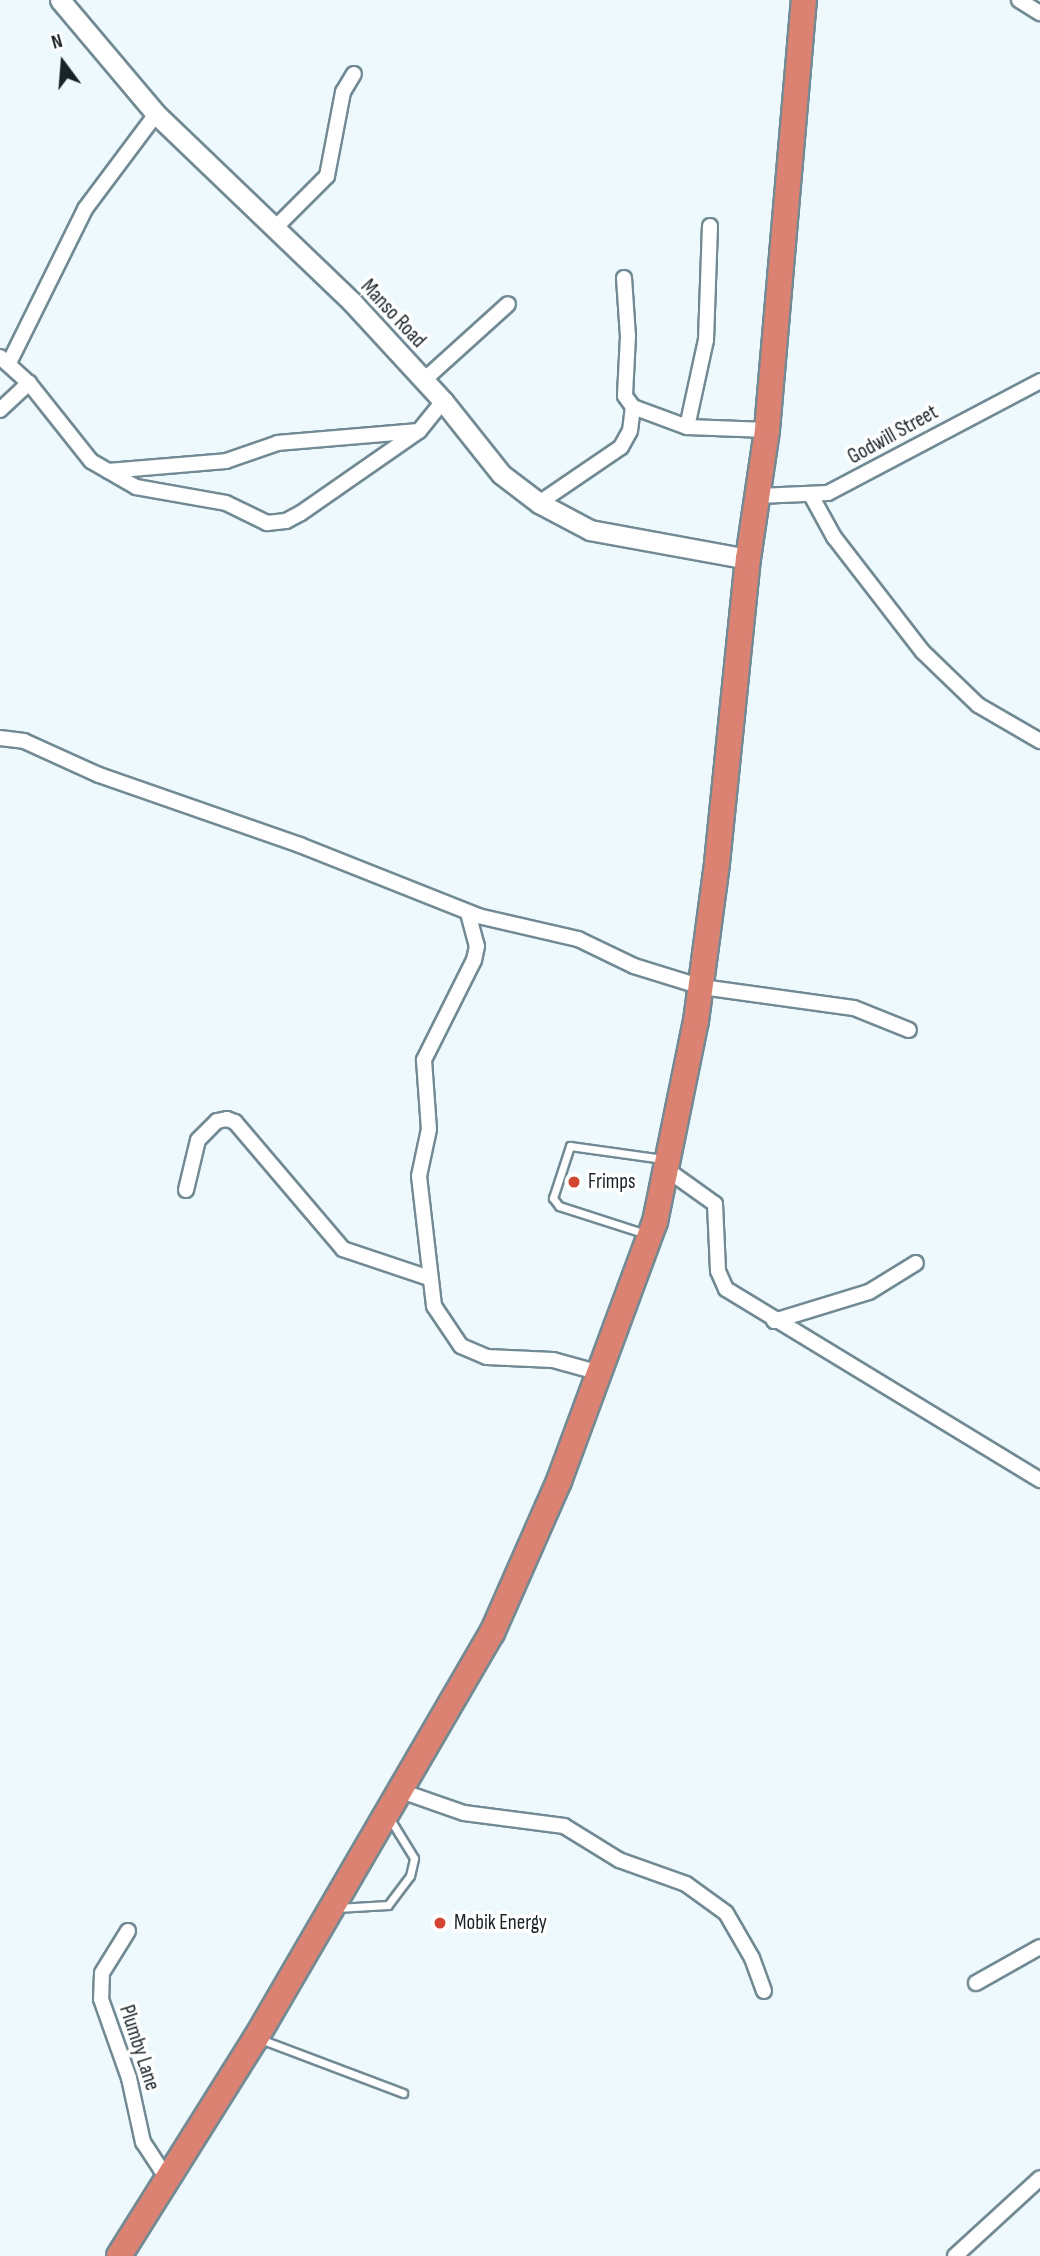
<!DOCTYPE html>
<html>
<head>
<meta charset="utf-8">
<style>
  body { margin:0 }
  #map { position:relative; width:1040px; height:2256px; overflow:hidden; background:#eef9fe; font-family:"Sofia Sans Condensed",sans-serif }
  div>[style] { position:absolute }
  .roads { filter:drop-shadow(2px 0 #728a94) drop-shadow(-2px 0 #728a94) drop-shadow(0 2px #728a94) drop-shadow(0 -2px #728a94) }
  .service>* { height:7px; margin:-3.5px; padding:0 3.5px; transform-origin:3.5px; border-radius:3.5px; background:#fff }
  .minor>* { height:14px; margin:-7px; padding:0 7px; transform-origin:7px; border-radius:7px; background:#fff }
  .tertiary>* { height:19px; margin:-9.5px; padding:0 9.5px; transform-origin:9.5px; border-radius:9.5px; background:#fff }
  .trunk>* { height:24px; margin:-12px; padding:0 12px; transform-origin:12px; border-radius:12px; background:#db8273 }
  .dots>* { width:19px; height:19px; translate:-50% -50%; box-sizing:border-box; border:4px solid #fff; border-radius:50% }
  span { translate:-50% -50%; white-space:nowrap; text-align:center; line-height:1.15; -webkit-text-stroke:7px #fff; paint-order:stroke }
  .street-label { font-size:21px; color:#192226 }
  .poi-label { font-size:21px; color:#192226 }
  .left { translate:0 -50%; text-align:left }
  .north { position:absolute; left:28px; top:28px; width:70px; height:70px; -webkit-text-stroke:5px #fff; paint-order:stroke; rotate:344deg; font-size:19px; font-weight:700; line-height:28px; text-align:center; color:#192226 }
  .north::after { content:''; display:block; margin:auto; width:24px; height:32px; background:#192226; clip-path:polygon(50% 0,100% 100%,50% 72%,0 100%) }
</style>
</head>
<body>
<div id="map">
  <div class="roads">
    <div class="service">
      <i style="left:646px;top:1234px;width:91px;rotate:-162.2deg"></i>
      <i style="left:559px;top:1206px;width:10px;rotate:-127deg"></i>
      <i style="left:553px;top:1198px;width:55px;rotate:-71.9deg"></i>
      <i style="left:570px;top:1146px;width:94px;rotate:8deg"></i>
      <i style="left:337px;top:1908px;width:51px;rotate:-3.4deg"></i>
      <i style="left:388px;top:1905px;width:36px;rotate:-53deg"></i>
      <i style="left:410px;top:1876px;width:18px;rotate:-77deg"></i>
      <i style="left:414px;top:1858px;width:46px;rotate:-121.6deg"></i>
      <i style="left:260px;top:2039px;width:153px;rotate:20.7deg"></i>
    </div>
    <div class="minor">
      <i style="left:1019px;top:0;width:25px;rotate:32deg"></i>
      <i style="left:274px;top:229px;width:75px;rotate:-45deg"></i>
      <i style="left:327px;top:176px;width:86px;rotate:-79.2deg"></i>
      <i style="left:343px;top:92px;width:21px;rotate:-59deg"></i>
      <i style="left:624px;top:278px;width:58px;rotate:86.1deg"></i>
      <i style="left:628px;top:336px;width:60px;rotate:92.9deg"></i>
      <i style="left:625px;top:396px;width:14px;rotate:54deg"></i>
      <i style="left:633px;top:407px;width:58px;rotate:20.3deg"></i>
      <i style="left:687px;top:427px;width:80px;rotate:2.1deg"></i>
      <i style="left:0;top:357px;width:39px;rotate:42deg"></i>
      <i style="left:29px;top:383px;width:100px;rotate:51.5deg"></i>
      <i style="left:91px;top:461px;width:52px;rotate:30deg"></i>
      <i style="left:136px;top:487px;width:91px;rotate:10.1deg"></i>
      <i style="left:226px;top:503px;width:46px;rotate:26deg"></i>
      <i style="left:267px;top:523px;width:19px;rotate:-6deg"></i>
      <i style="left:286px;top:521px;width:17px;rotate:-28deg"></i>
      <i style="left:301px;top:513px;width:144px;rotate:-34.8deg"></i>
      <i style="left:419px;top:431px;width:38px;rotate:-51deg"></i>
      <i style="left:9px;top:363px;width:172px;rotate:-63.7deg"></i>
      <i style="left:85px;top:209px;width:119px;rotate:-53.2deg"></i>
      <i style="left:424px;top:380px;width:113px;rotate:-42.1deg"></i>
      <i style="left:0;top:410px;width:40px;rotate:-43deg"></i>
      <i style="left:687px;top:427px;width:89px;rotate:-77.7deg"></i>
      <i style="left:706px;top:340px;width:114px;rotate:-88deg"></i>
      <i style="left:108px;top:471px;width:118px;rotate:-4.8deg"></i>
      <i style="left:226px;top:461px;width:55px;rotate:-19.1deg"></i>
      <i style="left:278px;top:443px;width:140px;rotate:-4.9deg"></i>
      <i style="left:758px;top:496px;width:70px;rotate:-2.5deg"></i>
      <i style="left:828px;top:493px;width:240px;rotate:-27.8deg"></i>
      <i style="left:812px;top:497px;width:46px;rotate:61.2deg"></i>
      <i style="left:834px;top:537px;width:145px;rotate:52.3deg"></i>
      <i style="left:923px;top:652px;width:76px;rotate:43.9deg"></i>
      <i style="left:978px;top:705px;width:72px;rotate:30.1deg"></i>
      <i style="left:539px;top:503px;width:99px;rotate:-34.3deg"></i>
      <i style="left:621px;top:447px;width:18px;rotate:-61deg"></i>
      <i style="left:630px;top:431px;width:24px;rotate:-83deg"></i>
      <i style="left:0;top:738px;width:24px;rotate:7deg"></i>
      <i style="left:24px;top:741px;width:82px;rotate:24.4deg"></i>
      <i style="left:99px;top:775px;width:213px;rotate:19.2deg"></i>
      <i style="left:300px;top:845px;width:192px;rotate:21.7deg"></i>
      <i style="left:478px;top:916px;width:103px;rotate:13deg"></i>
      <i style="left:578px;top:939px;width:62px;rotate:25.7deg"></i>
      <i style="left:634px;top:966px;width:71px;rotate:17.2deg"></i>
      <i style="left:702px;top:987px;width:153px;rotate:7.9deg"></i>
      <i style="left:854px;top:1008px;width:59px;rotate:21.8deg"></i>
      <i style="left:468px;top:913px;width:34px;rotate:75deg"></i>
      <i style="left:477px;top:946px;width:14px;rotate:102deg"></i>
      <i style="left:474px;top:960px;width:112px;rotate:116.6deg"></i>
      <i style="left:424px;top:1060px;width:69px;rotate:85.9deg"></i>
      <i style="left:429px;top:1129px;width:48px;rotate:102deg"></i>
      <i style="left:419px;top:1176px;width:131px;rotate:83.4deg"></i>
      <i style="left:434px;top:1306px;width:48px;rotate:56deg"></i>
      <i style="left:461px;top:1346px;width:28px;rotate:23deg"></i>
      <i style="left:487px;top:1357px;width:66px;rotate:2.6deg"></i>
      <i style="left:553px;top:1360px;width:49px;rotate:15.5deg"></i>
      <i style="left:666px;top:1169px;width:60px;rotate:35.5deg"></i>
      <i style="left:715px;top:1204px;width:67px;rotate:87.4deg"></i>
      <i style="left:718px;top:1271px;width:20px;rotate:66deg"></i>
      <i style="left:726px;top:1289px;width:368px;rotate:31.3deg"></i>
      <i style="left:186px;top:1190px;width:51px;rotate:-76.5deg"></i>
      <i style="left:198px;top:1140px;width:27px;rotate:-45deg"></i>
      <i style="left:217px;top:1121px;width:10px;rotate:-11deg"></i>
      <i style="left:227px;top:1119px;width:9px;rotate:21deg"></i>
      <i style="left:235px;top:1122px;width:167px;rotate:49.6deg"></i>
      <i style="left:343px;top:1249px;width:91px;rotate:18.6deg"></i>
      <i style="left:774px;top:1321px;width:99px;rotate:-17deg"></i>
      <i style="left:869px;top:1292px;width:55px;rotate:-31.7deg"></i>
      <i style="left:401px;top:1791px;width:67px;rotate:19.2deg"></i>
      <i style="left:464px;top:1813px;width:101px;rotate:7.4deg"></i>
      <i style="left:564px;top:1826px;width:65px;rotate:31.7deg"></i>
      <i style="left:619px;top:1860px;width:71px;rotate:19.7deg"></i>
      <i style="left:686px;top:1884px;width:49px;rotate:35.9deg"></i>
      <i style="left:726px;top:1913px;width:52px;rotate:60deg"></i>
      <i style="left:752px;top:1958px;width:35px;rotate:70deg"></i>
      <i style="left:128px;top:1931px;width:49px;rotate:121.8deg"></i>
      <i style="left:102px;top:1973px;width:26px;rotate:92deg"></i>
      <i style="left:101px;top:1999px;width:84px;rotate:70.5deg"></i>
      <i style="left:129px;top:2078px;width:66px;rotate:77.7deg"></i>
      <i style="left:143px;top:2142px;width:42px;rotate:56.7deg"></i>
      <i style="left:976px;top:1983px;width:73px;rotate:-29.4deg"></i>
      <i style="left:955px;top:2256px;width:115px;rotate:-42.5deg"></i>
    </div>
    <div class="tertiary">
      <i style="left:60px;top:0;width:149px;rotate:49.9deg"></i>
      <i style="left:156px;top:114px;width:272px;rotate:43.8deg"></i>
      <i style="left:352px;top:302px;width:134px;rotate:47.4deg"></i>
      <i style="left:443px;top:401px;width:93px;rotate:51.5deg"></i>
      <i style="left:501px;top:474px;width:48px;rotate:37.3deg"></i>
      <i style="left:539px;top:503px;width:58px;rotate:27.9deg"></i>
      <i style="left:590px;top:530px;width:161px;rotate:10.4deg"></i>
    </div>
    <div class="trunk">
      <i style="left:119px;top:2256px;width:257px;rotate:-57.9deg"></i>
      <i style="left:256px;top:2038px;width:469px;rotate:-59.8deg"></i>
      <i style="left:492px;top:1633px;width:166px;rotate:-66.2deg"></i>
      <i style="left:559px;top:1481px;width:276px;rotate:-69.7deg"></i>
      <i style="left:655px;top:1222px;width:205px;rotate:-78.5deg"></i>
      <i style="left:696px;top:1021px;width:159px;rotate:-82.4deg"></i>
      <i style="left:717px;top:863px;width:306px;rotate:-84.2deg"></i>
      <i style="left:748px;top:559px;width:130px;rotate:-81.6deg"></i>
      <i style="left:767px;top:430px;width:432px;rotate:-85.1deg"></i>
    </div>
  </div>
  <div class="dots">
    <i style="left:574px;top:1182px;background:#d14532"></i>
    <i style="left:440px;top:1923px;background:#d14532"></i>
  </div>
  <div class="street-label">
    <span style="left:393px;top:314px;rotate:47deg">Manso Road</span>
    <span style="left:893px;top:435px;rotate:-29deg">Godwill Street</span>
    <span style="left:139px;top:2048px;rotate:72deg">Plumby Lane</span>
  </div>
  <div class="poi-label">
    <span class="left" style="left:588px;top:1182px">Frimps</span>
    <span class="left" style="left:454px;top:1923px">Mobik Energy</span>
  </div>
  <div class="north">N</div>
</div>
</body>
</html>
